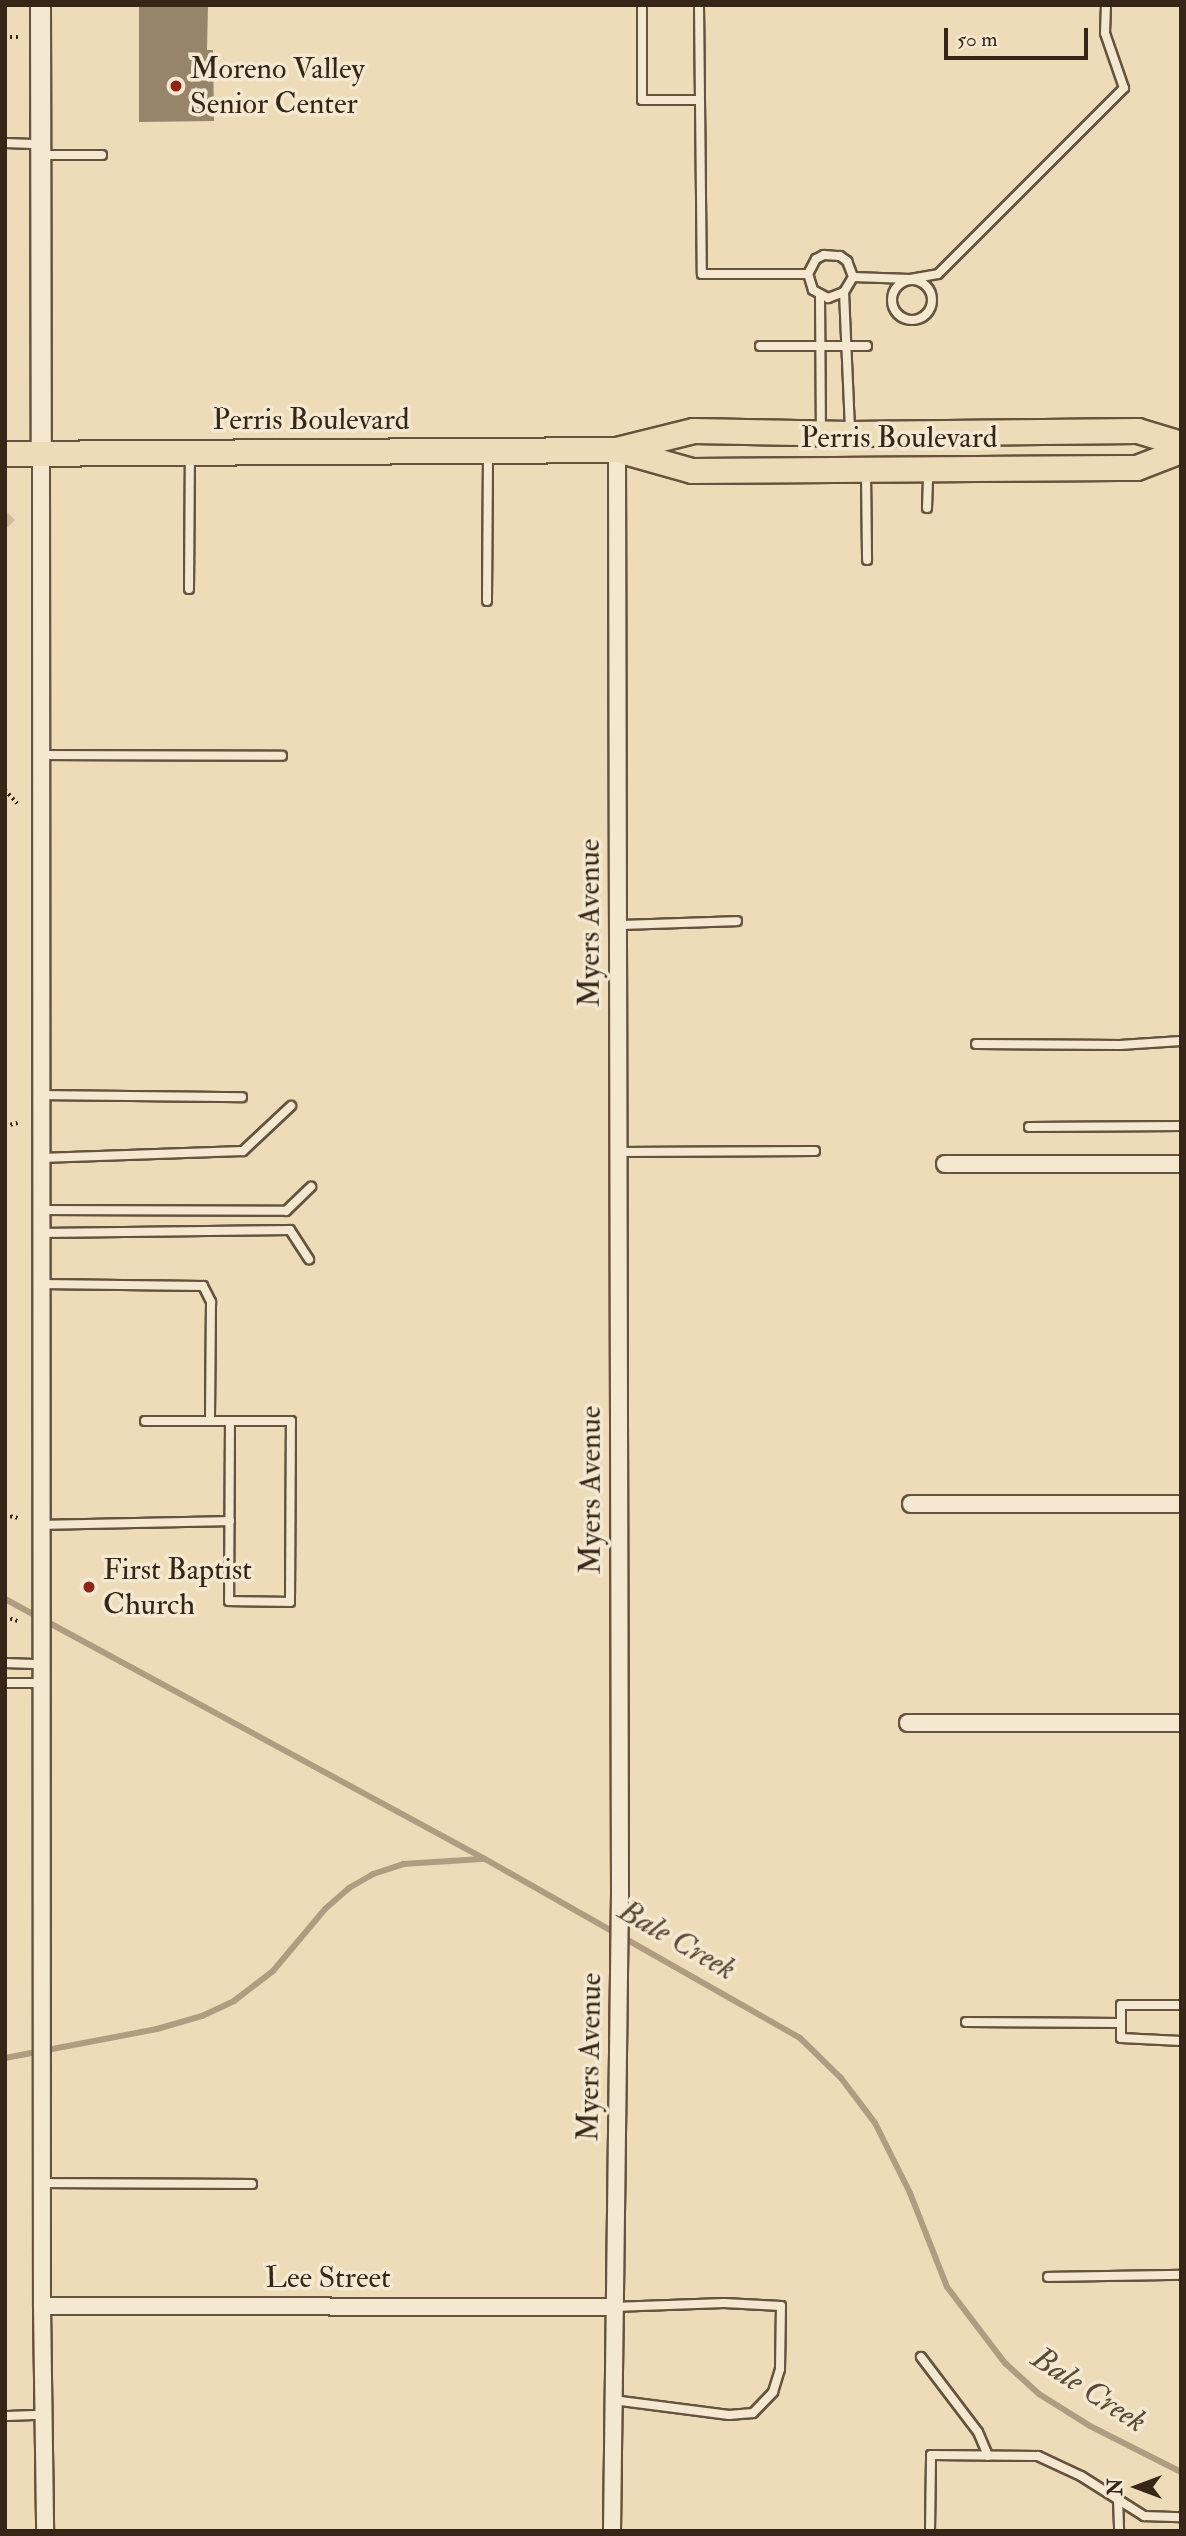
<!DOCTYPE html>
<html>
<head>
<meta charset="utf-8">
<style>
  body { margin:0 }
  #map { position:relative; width:1186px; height:2536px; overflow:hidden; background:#eedbb8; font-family:"IM FELL Double Pica",serif }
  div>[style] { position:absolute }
  .green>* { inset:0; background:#cfbc9d; transform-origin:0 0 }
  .stream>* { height:6px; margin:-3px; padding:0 3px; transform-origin:3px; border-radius:3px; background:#b09d81 }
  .building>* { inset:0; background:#96846b }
  .path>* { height:3.5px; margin-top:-1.75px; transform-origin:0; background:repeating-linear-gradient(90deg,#372617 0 2px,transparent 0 5.5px) }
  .roads { filter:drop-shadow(2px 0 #65533f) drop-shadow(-2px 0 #65533f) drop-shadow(0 2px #65533f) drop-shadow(0 -2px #65533f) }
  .service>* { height:8px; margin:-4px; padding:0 4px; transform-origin:4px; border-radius:4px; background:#f4e8d1 }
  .service>.ring { margin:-4px; padding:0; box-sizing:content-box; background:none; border:8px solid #f4e8d1; border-radius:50% }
  .minor>* { height:16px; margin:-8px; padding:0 8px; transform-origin:8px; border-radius:8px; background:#f4e8d1 }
  .tertiary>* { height:19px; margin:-9.5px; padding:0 9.5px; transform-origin:9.5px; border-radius:9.5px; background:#f4e8d1 }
  .primary>* { height:24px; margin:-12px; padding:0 12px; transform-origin:12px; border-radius:12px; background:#eedbb8 }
  .dots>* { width:19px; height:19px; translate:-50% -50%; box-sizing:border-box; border:4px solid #f4e8d1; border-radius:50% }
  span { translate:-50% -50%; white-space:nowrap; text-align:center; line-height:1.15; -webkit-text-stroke:7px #f4e8d1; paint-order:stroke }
  .poi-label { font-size:30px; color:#372617 }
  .left { translate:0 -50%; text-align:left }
  .street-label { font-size:30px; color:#372617 }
  .water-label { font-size:32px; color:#5b4a37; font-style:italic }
  .frame { position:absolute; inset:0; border:7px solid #372617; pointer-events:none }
  .north { position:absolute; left:1102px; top:2452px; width:70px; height:70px; -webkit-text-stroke:5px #f4e8d1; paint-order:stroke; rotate:270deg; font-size:19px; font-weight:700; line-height:28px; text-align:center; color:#372617 }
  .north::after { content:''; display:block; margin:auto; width:24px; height:32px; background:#372617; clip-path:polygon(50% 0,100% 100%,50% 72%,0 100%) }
  .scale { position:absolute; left:944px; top:28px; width:144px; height:32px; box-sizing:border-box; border:4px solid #372617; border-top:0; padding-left:9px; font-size:21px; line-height:24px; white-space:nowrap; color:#372617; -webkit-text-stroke:5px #f4e8d1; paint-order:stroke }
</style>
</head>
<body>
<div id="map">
  <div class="green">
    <i style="left:5px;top:510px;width:14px;height:1112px;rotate:45deg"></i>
  </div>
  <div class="stream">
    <i style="left:5px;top:1599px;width:546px;rotate:28.44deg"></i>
    <i style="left:485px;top:1859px;width:362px;rotate:29.6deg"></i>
    <i style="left:800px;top:2038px;width:57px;rotate:44.3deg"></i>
    <i style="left:841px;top:2078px;width:56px;rotate:52.9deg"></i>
    <i style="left:875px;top:2123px;width:78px;rotate:63.4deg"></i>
    <i style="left:910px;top:2193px;width:101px;rotate:68.5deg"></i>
    <i style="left:947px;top:2287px;width:96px;rotate:52.7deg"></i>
    <i style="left:1005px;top:2363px;width:46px;rotate:42.4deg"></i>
    <i style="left:1039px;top:2394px;width:60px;rotate:32.1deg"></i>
    <i style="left:1090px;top:2426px;width:102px;rotate:26.8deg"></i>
    <i style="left:5px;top:2058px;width:155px;rotate:-10.8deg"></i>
    <i style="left:157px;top:2029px;width:47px;rotate:-16.1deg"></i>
    <i style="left:202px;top:2016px;width:35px;rotate:-25deg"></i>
    <i style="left:234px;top:2001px;width:49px;rotate:-37.6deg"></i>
    <i style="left:273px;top:1971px;width:81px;rotate:-50deg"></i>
    <i style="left:325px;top:1909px;width:32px;rotate:-41deg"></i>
    <i style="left:349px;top:1888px;width:28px;rotate:-30deg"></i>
    <i style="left:373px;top:1874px;width:32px;rotate:-18deg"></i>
    <i style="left:403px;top:1864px;width:79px;rotate:-3.6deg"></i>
  </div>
  <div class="building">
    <i style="clip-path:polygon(139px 5px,208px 5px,207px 50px,213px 50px,214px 121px,139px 122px)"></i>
  </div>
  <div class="path">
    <i style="left:5px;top:37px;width:13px"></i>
    <i style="left:5px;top:790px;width:19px;rotate:47deg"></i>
    <i style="left:5px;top:1126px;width:13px;rotate:-13deg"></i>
    <i style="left:5px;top:1515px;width:13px;rotate:13deg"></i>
    <i style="left:5px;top:1617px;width:14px;rotate:17deg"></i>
  </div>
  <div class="roads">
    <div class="service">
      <i style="left:642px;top:5px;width:95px;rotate:90deg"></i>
      <i style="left:642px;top:100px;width:58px"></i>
      <i style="left:699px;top:5px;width:269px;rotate:89.4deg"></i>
      <i style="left:702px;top:274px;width:106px"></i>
      <i style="left:5px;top:143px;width:35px;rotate:2deg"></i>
      <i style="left:40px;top:155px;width:62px"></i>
      <i style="left:853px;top:277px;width:57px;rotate:2deg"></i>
      <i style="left:910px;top:279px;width:28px;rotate:-10deg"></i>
      <i style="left:938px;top:274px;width:263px;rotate:-45deg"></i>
      <i style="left:1124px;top:88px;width:58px;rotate:-109.1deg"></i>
      <i style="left:1105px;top:33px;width:28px;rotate:-88deg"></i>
      <i class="ring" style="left:892px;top:280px;width:32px;height:32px"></i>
      <i style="left:844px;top:292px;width:17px;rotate:159deg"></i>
      <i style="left:828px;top:298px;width:17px;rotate:-152deg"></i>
      <i style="left:813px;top:290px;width:17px;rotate:-107deg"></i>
      <i style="left:808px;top:274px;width:17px;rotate:-62deg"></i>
      <i style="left:816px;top:259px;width:9px;rotate:-27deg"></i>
      <i style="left:824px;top:255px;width:16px;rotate:4deg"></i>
      <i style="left:840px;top:256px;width:9px;rotate:36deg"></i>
      <i style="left:847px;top:261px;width:17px;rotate:69deg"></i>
      <i style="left:853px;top:277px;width:17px;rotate:121deg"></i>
      <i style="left:844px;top:292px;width:139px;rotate:87.5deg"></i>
      <i style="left:820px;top:295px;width:135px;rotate:89.6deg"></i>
      <i style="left:760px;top:346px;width:107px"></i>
      <i style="left:866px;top:473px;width:87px;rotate:89.3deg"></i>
      <i style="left:927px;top:508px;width:35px;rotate:-88deg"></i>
      <i style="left:189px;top:589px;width:134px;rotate:-89.6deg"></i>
      <i style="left:487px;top:601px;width:147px;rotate:-89.6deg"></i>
      <i style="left:41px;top:755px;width:241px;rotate:0.2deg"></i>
      <i style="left:618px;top:925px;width:119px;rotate:-1.9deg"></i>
      <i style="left:976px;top:1044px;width:144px;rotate:0.4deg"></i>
      <i style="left:1120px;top:1045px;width:61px;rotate:-3.8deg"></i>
      <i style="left:41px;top:1095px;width:201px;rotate:0.6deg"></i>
      <i style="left:1029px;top:1127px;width:152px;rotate:-0.4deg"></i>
      <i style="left:619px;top:1152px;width:196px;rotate:-0.3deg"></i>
      <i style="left:41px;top:1158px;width:202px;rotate:-2deg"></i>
      <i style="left:243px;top:1151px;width:66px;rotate:-43.2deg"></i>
      <i style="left:41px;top:1210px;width:245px;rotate:0.2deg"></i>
      <i style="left:286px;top:1211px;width:35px;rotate:-44deg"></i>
      <i style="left:41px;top:1233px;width:249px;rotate:-0.7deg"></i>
      <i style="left:290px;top:1230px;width:35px;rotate:57deg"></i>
      <i style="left:41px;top:1284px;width:162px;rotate:0.7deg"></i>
      <i style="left:203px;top:1286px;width:18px;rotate:63deg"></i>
      <i style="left:211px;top:1302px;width:119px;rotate:90.5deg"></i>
      <i style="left:145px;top:1421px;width:85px"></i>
      <i style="left:230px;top:1421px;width:180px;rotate:90.3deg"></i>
      <i style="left:229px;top:1601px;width:61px;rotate:0.9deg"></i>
      <i style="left:290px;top:1602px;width:181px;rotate:-89.7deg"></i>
      <i style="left:291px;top:1421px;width:61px;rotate:180deg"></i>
      <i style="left:41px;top:1525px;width:189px;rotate:-1.2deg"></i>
      <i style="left:5px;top:1663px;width:36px;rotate:2deg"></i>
      <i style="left:5px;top:1683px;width:36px"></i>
      <i style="left:1181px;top:2005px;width:60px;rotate:180deg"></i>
      <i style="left:1121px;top:2005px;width:33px;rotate:90deg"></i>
      <i style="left:1121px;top:2038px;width:60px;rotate:2.9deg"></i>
      <i style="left:966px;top:2022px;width:155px;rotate:0.4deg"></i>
      <i style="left:42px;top:2183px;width:210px;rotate:0.3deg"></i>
      <i style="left:1048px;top:2277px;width:133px;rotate:-0.9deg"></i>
      <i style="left:921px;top:2357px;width:94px;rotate:52.8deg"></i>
      <i style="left:978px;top:2432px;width:26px;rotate:67deg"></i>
      <i style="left:613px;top:2400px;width:117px;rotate:7.4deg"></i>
      <i style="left:729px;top:2415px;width:24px;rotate:-5deg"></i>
      <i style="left:753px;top:2413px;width:29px;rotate:-46deg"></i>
      <i style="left:773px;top:2392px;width:24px;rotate:-73deg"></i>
      <i style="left:780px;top:2369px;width:63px;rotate:-89.1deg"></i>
      <i style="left:781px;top:2306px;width:57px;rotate:-177deg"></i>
      <i style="left:724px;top:2303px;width:111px;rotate:177.9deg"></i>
      <i style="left:5px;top:2416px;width:38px;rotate:-2deg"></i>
      <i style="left:1118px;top:2498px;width:33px;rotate:88deg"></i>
      <i style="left:930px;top:2531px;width:76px;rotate:-89.2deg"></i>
      <i style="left:931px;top:2455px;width:107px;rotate:0.5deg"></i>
      <i style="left:1038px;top:2456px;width:47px;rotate:24.9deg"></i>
      <i style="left:1081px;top:2476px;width:75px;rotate:32.4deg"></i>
      <i style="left:1144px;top:2516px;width:37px;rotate:2deg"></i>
    </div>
    <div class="minor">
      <i style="left:41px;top:453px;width:1853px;rotate:89.97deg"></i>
      <i style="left:42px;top:2306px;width:225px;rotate:89.2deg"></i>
      <i style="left:945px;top:1164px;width:236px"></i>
      <i style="left:911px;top:1504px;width:270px"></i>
      <i style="left:908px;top:1723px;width:273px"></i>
      <i style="left:42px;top:2306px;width:571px;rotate:0.1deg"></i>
      <i style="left:612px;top:2531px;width:638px;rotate:-89.28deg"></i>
      <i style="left:620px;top:1893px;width:1443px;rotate:-90.12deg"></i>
    </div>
    <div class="tertiary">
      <i style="left:40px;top:5px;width:448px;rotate:89.9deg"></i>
    </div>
    <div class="primary">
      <i style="left:621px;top:451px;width:74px;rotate:15.7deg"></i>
      <i style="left:692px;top:471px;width:445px;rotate:-0.4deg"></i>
      <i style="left:1137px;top:468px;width:47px;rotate:-21.1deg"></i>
      <i style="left:5px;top:454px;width:612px;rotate:-0.37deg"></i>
      <i style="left:617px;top:450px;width:79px;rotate:-13.9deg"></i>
      <i style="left:694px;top:431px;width:156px;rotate:1.1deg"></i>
      <i style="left:850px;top:434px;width:288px;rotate:-0.6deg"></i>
      <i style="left:1138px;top:431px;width:45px;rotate:16.8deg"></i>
    </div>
  </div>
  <div class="dots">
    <i style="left:176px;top:86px;background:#8f2418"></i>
    <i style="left:89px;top:1587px;background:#8f2418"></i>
  </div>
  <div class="poi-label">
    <span class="left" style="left:190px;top:86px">Moreno Valley<br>Senior Center</span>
    <span class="left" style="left:103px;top:1587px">First Baptist<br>Church</span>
  </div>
  <div class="street-label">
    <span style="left:311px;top:420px">Perris Boulevard</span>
    <span style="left:899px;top:438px">Perris Boulevard</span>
    <span style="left:590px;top:923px;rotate:-90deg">Myers Avenue</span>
    <span style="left:591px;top:1490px;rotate:-90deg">Myers Avenue</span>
    <span style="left:590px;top:2057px;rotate:-89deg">Myers Avenue</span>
    <span style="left:328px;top:2278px">Lee Street</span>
  </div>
  <div class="water-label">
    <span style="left:677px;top:1940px;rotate:30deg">Bale Creek</span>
    <span style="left:1089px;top:2390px;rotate:33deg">Bale Creek</span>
  </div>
  <div class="frame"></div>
  <div class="north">N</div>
  <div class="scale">50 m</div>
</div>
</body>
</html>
